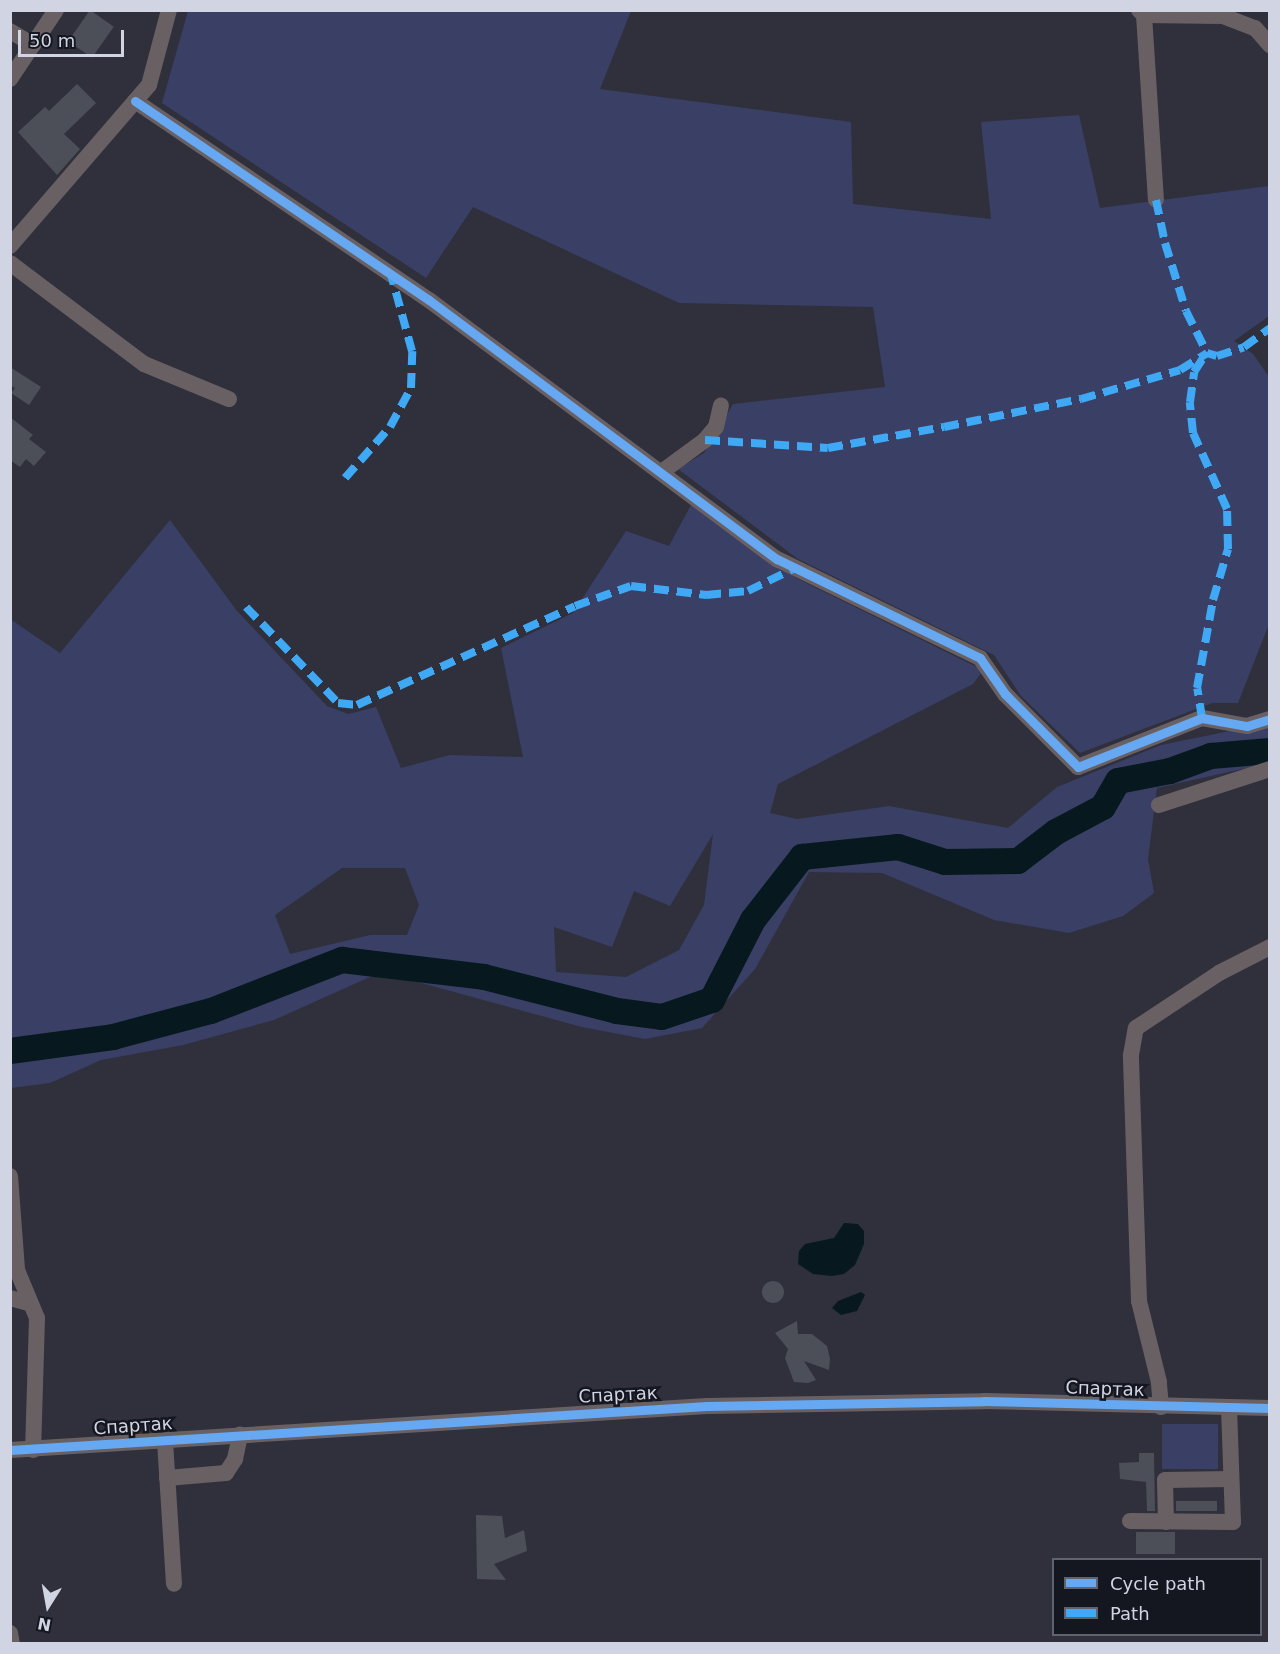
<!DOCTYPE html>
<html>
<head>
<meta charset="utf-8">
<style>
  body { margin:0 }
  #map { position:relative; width:1280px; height:1654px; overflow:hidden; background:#2f303c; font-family:"DejaVu Sans",sans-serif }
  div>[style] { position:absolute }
  .green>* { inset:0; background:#3a3f66; transform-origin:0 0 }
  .water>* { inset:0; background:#07191f }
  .river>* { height:26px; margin:-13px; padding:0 13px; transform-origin:13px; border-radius:13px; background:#07191f }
  .building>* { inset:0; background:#4c4e58; transform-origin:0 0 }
  .round { border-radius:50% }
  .minor>* { height:16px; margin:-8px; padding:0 8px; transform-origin:8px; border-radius:8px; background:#696063 }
  .quiet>* { height:8px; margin-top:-4px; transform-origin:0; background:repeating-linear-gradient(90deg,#3fa9f5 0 15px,transparent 0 23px) }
  .cycleway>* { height:9px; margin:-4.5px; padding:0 4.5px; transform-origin:4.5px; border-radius:4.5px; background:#66a8f1 }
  span { translate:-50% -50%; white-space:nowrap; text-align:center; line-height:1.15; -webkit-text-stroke:5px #141620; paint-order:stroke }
  .street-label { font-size:18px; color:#d1d4e2 }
  .frame { position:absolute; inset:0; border:12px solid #d1d4e2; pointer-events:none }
  .legend { position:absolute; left:1052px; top:1558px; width:210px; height:78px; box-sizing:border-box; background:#141620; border:2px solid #60626e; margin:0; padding:8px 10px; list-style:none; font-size:18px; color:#d1d4e2 }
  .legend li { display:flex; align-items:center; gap:12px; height:30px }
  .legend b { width:30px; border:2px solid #60626e }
  .north { position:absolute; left:18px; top:1576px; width:60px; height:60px; -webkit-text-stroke:4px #141620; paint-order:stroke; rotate:191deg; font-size:16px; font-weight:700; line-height:24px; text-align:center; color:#d1d4e2 }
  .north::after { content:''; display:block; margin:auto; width:21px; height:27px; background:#d1d4e2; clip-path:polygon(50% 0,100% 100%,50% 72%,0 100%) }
  .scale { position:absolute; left:18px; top:30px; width:106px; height:27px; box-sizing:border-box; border:3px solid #d1d4e2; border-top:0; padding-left:8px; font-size:18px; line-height:21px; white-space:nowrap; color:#d1d4e2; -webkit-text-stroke:4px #141620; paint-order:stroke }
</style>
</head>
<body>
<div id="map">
  <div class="green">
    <i style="clip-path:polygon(188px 11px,631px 11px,600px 89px,851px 122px,853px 204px,991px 219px,981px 122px,1079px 115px,1100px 208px,1269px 186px,1269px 316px,1234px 341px,1253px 354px,1269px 377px,1269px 624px,1238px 703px,1212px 703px,1080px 753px,1021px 696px,994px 655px,798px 559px,678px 469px,704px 453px,733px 404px,885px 387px,873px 307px,679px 303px,473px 207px,426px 278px,162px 103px)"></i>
    <i style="clip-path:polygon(evenodd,692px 503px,796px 578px,983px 670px,973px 684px,778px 784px,770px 813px,797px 819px,889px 806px,1008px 828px,1057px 787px,1161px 745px,1269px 723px,1269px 763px,1157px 788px,1148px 859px,1154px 893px,1123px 916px,1069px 933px,994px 920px,882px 873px,809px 872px,755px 969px,702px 1028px,645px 1039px,582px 1027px,381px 972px,274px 1020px,183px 1045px,101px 1060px,50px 1083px,11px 1088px,10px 619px,60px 653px,170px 520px,237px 611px,327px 706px,348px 714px,376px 707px,401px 768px,450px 755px,523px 757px,501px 648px,573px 613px,626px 531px,669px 546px,692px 503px,713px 834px,704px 905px,679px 950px,626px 977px,556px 972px,554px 927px,612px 947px,634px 891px,670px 906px,713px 834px,692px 503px,342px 868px,405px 868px,419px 905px,407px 935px,370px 935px,290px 954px,275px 915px,342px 868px)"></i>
    <i style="left:1162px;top:1424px;width:56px;height:45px"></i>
  </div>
  <div class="water">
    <i style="clip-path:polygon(844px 1223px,858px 1224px,864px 1231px,864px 1244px,855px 1265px,844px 1274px,832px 1276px,813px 1274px,798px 1264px,799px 1251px,805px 1244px,834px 1238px)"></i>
    <i style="clip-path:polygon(861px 1292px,865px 1295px,857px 1311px,841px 1315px,832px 1308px,838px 1301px)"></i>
  </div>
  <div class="river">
    <i style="left:10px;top:1051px;width:104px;rotate:-7.7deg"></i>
    <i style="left:113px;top:1037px;width:101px;rotate:-14.9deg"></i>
    <i style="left:211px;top:1011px;width:141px;rotate:-21.3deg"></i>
    <i style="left:342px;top:960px;width:143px;rotate:6.8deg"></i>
    <i style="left:484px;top:977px;width:137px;rotate:14.3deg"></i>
    <i style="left:617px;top:1011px;width:45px;rotate:7.6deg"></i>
    <i style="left:662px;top:1017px;width:53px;rotate:-18.8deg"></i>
    <i style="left:712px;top:1000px;width:90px;rotate:-62.9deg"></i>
    <i style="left:753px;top:920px;width:80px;rotate:-52.1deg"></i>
    <i style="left:802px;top:857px;width:97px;rotate:-5.9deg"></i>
    <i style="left:898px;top:847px;width:49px;rotate:17.7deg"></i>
    <i style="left:945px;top:862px;width:73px;rotate:-0.8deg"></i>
    <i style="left:1018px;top:861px;width:48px;rotate:-37.3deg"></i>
    <i style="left:1056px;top:832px;width:53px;rotate:-28deg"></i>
    <i style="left:1103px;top:807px;width:30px;rotate:-60deg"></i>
    <i style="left:1118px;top:781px;width:53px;rotate:-10.9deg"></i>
    <i style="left:1170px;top:771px;width:44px;rotate:-20.1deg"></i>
    <i style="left:1211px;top:756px;width:59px;rotate:-4.8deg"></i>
  </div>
  <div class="building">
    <i style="left:90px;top:10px;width:29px;height:38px;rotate:35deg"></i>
    <i style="clip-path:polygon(77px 84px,96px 103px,64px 134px,80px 149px,57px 175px,18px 132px,45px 107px,49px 111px)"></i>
    <i style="clip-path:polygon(10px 367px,41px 387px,29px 405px,11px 393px,15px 388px,10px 385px)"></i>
    <i style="clip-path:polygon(10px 417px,33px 435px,29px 439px,46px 452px,34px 466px,26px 459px,20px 467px,10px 460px)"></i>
    <i class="round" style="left:762px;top:1281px;width:22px;height:22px"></i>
    <i style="clip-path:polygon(797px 1321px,798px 1334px,812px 1334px,827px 1346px,830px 1359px,829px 1370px,804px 1361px,816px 1380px,808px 1383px,794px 1382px,785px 1358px,788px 1349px,775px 1333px)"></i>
    <i style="clip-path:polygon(1139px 1453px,1154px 1453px,1155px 1511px,1147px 1511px,1146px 1482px,1120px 1479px,1119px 1463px,1139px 1462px)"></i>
    <i style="left:1176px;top:1501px;width:41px;height:10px"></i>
    <i style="clip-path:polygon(476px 1515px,502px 1516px,505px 1538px,524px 1530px,527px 1551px,494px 1564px,506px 1580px,477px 1579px)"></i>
    <i style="left:1136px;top:1532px;width:39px;height:22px"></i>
  </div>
  <div class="minor">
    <i style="left:1139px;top:10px;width:7px;rotate:45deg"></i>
    <i style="left:1144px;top:15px;width:79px;rotate:0.7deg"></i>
    <i style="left:1223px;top:16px;width:34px;rotate:21deg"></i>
    <i style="left:1255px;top:28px;width:23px;rotate:49deg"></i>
    <i style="left:1144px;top:15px;width:185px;rotate:86.3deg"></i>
    <i style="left:10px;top:31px;width:27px;rotate:31deg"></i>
    <i style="left:10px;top:79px;width:83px;rotate:-56.3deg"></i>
    <i style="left:135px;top:101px;width:355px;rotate:34.1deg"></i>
    <i style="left:429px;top:300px;width:434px;rotate:36.7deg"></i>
    <i style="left:777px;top:559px;width:226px;rotate:26deg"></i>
    <i style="left:980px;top:658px;width:44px;rotate:55.2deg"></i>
    <i style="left:1005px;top:694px;width:103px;rotate:45deg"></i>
    <i style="left:1078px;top:767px;width:133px;rotate:-21.6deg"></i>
    <i style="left:1202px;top:718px;width:46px;rotate:10.1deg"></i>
    <i style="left:1247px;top:726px;width:24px;rotate:-17deg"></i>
    <i style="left:10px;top:246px;width:213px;rotate:-49.2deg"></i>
    <i style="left:149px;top:85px;width:78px;rotate:-75.1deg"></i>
    <i style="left:10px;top:263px;width:168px;rotate:37deg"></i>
    <i style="left:144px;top:364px;width:92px;rotate:22.4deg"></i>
    <i style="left:663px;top:471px;width:52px;rotate:-36.4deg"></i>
    <i style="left:705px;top:440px;width:17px;rotate:-50deg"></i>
    <i style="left:716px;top:427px;width:22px;rotate:-77deg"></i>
    <i style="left:1159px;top:805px;width:117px;rotate:-18deg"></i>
    <i style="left:10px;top:1176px;width:94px;rotate:85.7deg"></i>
    <i style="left:17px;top:1270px;width:52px;rotate:67.4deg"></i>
    <i style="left:37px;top:1318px;width:132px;rotate:91.7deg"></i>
    <i style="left:10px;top:1298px;width:20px;rotate:15deg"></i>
    <i style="left:1161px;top:1407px;width:25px;rotate:-95deg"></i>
    <i style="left:1159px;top:1382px;width:83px;rotate:-103.9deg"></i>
    <i style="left:1139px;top:1301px;width:246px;rotate:-91.9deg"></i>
    <i style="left:1131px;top:1055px;width:27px;rotate:-80deg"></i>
    <i style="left:1136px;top:1028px;width:100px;rotate:-33.5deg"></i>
    <i style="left:1219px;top:973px;width:57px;rotate:-27deg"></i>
    <i style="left:165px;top:1441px;width:143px;rotate:86.4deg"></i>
    <i style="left:10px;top:1450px;width:698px;rotate:-3.61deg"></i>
    <i style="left:707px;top:1406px;width:277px;rotate:-1deg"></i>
    <i style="left:984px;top:1401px;width:286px;rotate:1.4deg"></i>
    <i style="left:167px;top:1478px;width:59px;rotate:-4.8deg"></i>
    <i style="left:226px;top:1473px;width:17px;rotate:-57deg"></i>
    <i style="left:235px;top:1459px;width:25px;rotate:-78deg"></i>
    <i style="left:1130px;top:1521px;width:103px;rotate:0.6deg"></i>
    <i style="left:1233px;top:1522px;width:115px;rotate:-92deg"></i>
    <i style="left:1166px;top:1522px;width:42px;rotate:-91.4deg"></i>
    <i style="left:1165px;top:1480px;width:66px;rotate:-0.9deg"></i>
    <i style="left:10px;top:1633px;width:11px;rotate:80deg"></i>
  </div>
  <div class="quiet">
    <i style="left:1156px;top:200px;width:44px;rotate:78.2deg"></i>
    <i style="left:1165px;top:243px;width:71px;rotate:72.8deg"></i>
    <i style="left:1186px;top:311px;width:47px;rotate:63.4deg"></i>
    <i style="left:1207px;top:353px;width:10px;rotate:17deg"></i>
    <i style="left:1217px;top:356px;width:28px;rotate:-18deg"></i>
    <i style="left:1244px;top:347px;width:32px;rotate:-36deg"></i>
    <i style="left:705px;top:440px;width:123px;rotate:3.7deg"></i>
    <i style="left:828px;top:448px;width:118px;rotate:-10.3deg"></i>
    <i style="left:944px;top:427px;width:140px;rotate:-11.6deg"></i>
    <i style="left:1081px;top:399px;width:103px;rotate:-16.3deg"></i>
    <i style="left:1180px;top:370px;width:32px;rotate:-32deg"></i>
    <i style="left:345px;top:478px;width:68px;rotate:-48.6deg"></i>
    <i style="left:390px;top:427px;width:44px;rotate:-61.7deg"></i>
    <i style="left:411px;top:388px;width:37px;rotate:-88deg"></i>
    <i style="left:412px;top:351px;width:80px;rotate:-105.3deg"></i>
    <i style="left:246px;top:607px;width:133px;rotate:46.2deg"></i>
    <i style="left:338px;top:703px;width:19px;rotate:6deg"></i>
    <i style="left:357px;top:705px;width:239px;rotate:-24.4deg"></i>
    <i style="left:575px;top:606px;width:59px;rotate:-19.7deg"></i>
    <i style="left:631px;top:586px;width:76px;rotate:6.8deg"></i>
    <i style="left:706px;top:595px;width:42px;rotate:-5.4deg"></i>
    <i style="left:748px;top:591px;width:52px;rotate:-26.1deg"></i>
    <i style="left:1202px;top:718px;width:30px;rotate:-99deg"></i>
    <i style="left:1197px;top:688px;width:89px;rotate:-79.7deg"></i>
    <i style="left:1213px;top:600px;width:53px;rotate:-73.6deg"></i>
    <i style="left:1228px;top:549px;width:40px;rotate:-91.4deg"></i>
    <i style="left:1227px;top:509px;width:83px;rotate:-114.1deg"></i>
    <i style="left:1193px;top:433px;width:31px;rotate:-96deg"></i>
    <i style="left:1190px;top:402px;width:30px;rotate:-82deg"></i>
    <i style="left:1194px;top:372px;width:17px;rotate:-57deg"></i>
  </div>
  <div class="cycleway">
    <i style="left:135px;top:101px;width:355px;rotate:34.1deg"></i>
    <i style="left:429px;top:300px;width:434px;rotate:36.7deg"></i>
    <i style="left:777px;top:559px;width:226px;rotate:26deg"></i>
    <i style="left:980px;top:658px;width:44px;rotate:55.2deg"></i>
    <i style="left:1005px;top:694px;width:103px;rotate:45deg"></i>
    <i style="left:1078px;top:767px;width:133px;rotate:-21.6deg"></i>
    <i style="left:1202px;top:718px;width:46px;rotate:10.1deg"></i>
    <i style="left:1247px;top:726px;width:24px;rotate:-17deg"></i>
    <i style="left:10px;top:1450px;width:698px;rotate:-3.61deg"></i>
    <i style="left:707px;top:1406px;width:277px;rotate:-1deg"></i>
    <i style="left:984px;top:1401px;width:286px;rotate:1.4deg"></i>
  </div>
  <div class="street-label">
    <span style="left:1105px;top:1389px;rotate:2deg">Спартак</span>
    <span style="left:618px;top:1395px;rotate:-3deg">Спартак</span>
    <span style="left:133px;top:1426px;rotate:-4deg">Спартак</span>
  </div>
  <div class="frame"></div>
  <ul class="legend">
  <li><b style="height:8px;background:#66a8f1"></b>Cycle path</li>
  <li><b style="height:8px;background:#3fa9f5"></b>Path</li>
  </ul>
  <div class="north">N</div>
  <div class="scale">50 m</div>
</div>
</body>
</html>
